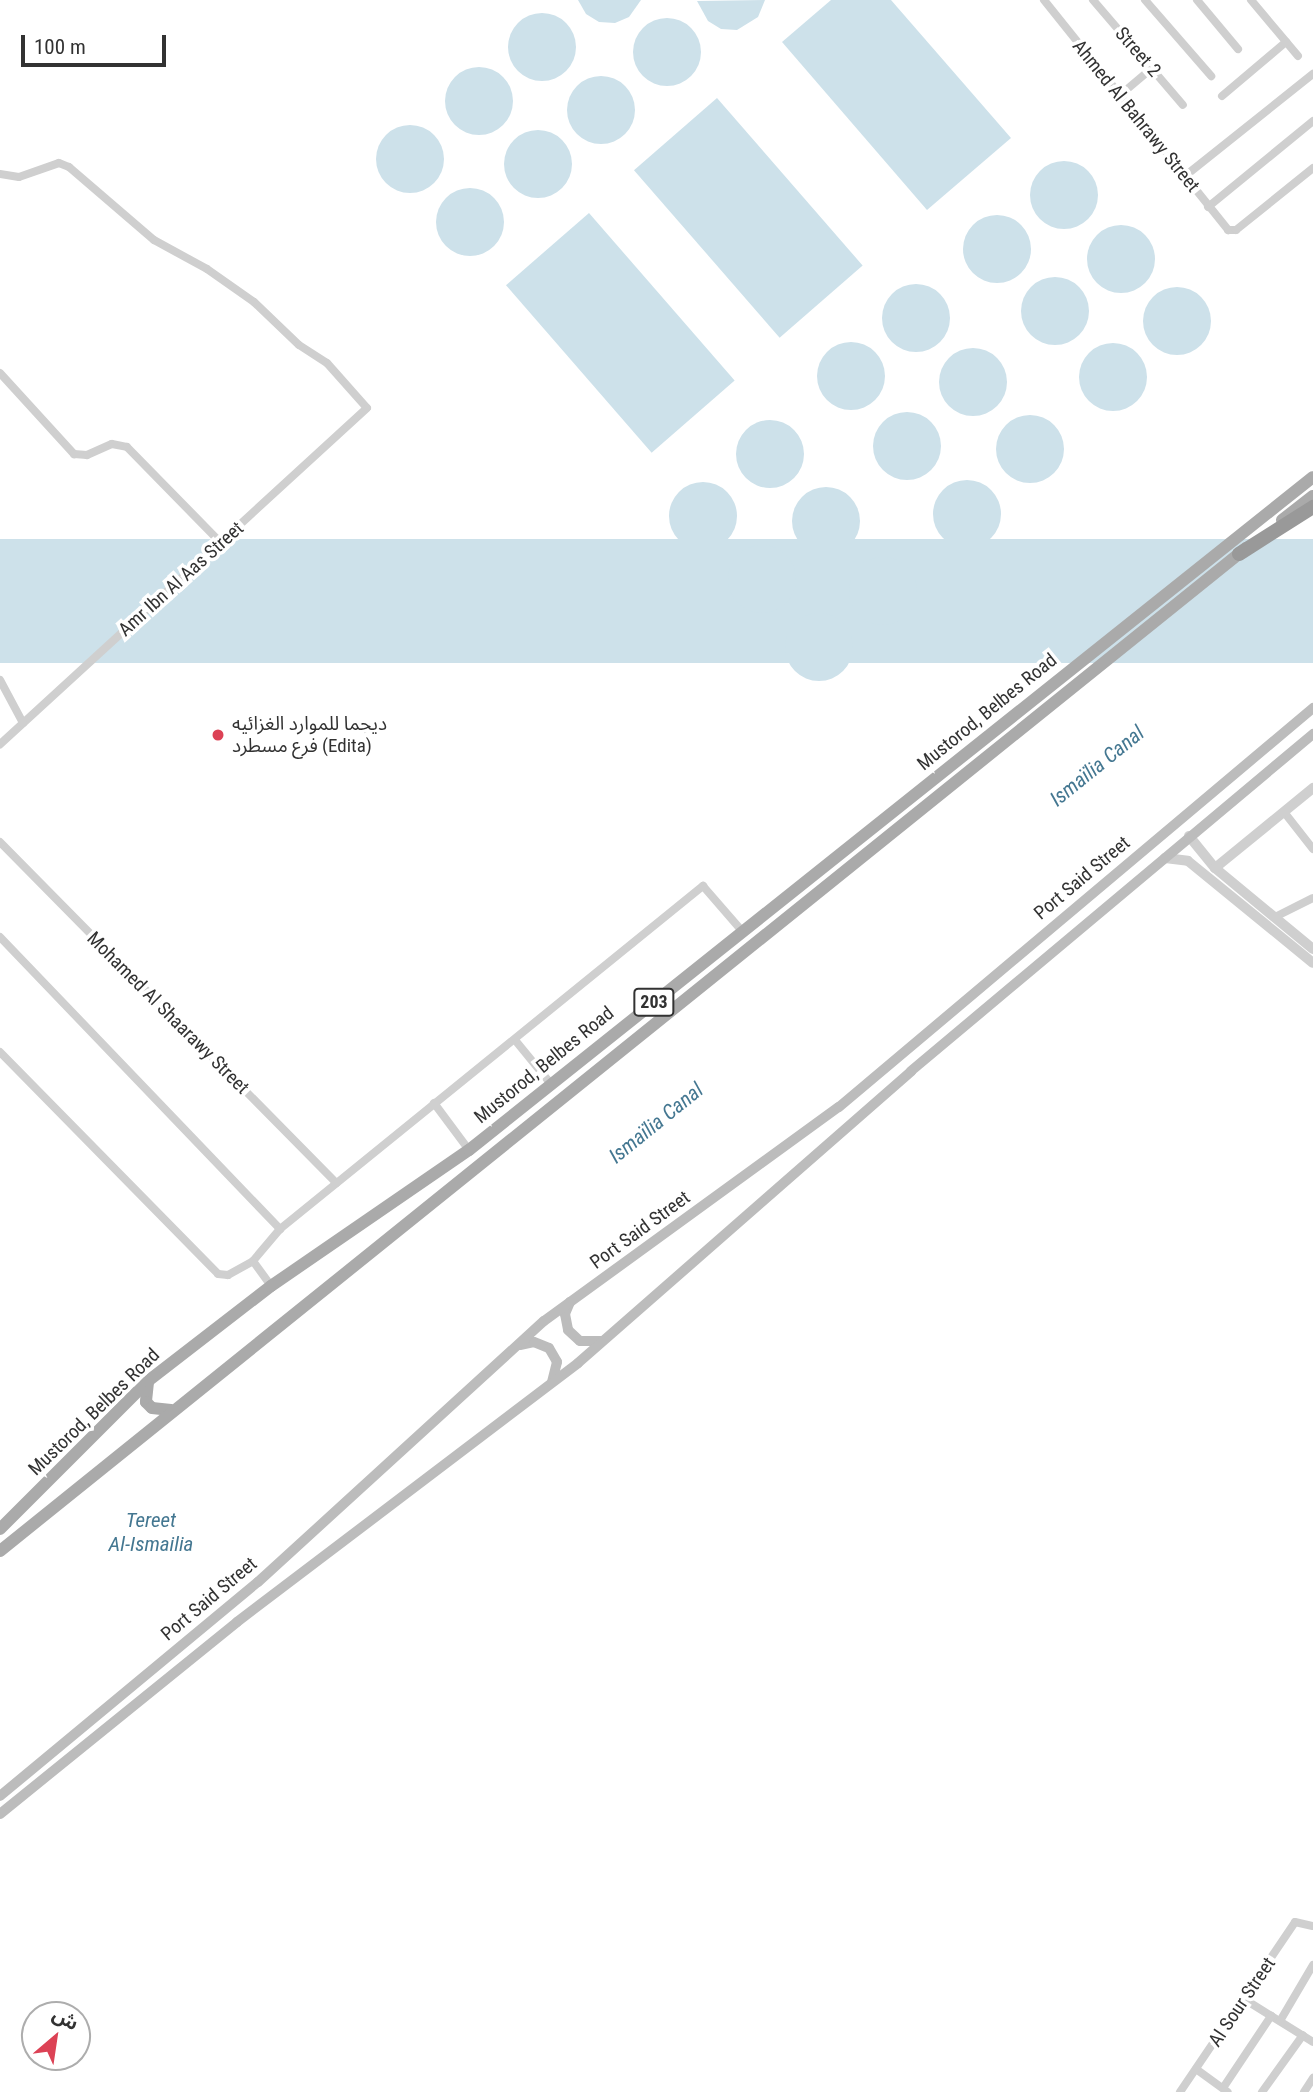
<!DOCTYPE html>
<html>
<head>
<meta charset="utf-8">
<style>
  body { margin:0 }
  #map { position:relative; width:1313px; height:2092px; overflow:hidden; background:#fff; font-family:"Roboto Condensed","Noto Sans Arabic",sans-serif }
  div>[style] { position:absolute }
  .water>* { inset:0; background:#cde1ea; transform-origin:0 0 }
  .round { border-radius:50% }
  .minor>* { height:8px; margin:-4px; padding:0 4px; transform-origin:4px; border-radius:4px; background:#cfcfcf }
  .tertiary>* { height:10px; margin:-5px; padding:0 5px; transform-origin:5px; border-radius:5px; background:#cfcfcf }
  .secondary>* { height:10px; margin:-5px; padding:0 5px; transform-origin:5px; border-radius:5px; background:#bcbcbc }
  .primary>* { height:12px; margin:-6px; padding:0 6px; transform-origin:6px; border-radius:6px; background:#aaa }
  .motorway>* { height:14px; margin:-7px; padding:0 7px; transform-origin:7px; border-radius:7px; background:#999 }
  .dots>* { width:19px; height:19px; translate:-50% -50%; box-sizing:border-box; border:4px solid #fff; border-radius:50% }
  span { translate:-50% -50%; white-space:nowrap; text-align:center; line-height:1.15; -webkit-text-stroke:7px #fff; paint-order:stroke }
  .shield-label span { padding:2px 5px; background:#fff; border:2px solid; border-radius:5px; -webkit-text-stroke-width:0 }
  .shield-label { font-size:18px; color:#323232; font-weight:700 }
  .street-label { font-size:19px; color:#323232 }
  .poi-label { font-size:19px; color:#323232 }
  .left { translate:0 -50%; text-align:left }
  .water-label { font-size:21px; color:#447791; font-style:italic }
  .north { position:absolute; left:21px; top:2001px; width:70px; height:70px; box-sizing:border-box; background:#fff; border:2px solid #adadad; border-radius:50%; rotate:29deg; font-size:19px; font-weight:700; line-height:28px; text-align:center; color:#323232 }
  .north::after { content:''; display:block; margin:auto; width:24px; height:32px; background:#dc4255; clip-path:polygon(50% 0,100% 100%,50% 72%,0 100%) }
  .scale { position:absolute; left:21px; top:35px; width:145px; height:32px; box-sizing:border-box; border:4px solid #323232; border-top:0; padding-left:9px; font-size:21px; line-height:24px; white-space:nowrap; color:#323232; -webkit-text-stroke:5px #fff; paint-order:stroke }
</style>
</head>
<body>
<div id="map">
  <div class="water">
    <i style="clip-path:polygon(578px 0,641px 0,629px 17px,615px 23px,599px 22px,586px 14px)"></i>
    <i style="clip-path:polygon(765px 0,758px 17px,737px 30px,721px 29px,708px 21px,697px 1px)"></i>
    <i style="clip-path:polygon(831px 0,891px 0,1011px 138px,927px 210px,782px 42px)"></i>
    <i class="round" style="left:508px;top:13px;width:68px;height:68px"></i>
    <i class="round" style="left:633px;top:18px;width:68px;height:68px"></i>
    <i class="round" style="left:445px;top:67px;width:68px;height:68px"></i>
    <i class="round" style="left:567px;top:76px;width:68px;height:68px"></i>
    <i style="left:717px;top:98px;width:222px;height:110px;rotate:49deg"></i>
    <i class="round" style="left:376px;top:125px;width:68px;height:68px"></i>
    <i class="round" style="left:504px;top:130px;width:68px;height:68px"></i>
    <i class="round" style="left:1030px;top:161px;width:68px;height:68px"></i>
    <i class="round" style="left:436px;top:188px;width:68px;height:68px"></i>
    <i style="left:589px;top:213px;width:222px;height:110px;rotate:49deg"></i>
    <i class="round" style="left:963px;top:215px;width:68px;height:68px"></i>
    <i class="round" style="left:1087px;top:225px;width:68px;height:68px"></i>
    <i class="round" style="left:1021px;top:277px;width:68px;height:68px"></i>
    <i class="round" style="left:882px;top:284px;width:68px;height:68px"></i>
    <i class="round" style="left:1143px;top:287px;width:68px;height:68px"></i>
    <i class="round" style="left:817px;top:342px;width:68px;height:68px"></i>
    <i class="round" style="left:1079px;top:343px;width:68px;height:68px"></i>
    <i class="round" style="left:939px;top:348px;width:68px;height:68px"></i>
    <i class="round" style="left:873px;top:412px;width:68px;height:68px"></i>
    <i class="round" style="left:996px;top:415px;width:68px;height:68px"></i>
    <i class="round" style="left:736px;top:420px;width:68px;height:68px"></i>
    <i class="round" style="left:933px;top:480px;width:68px;height:68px"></i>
    <i class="round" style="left:669px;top:482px;width:68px;height:68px"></i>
    <i class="round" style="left:792px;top:487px;width:68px;height:68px"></i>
    <i style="left:1313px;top:539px;width:124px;height:1682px;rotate:90deg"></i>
    <i class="round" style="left:728px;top:545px;width:68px;height:68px"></i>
    <i class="round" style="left:849px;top:557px;width:68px;height:68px"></i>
    <i class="round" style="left:785px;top:613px;width:68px;height:68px"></i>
  </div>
  <div class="minor">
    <i style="left:1044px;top:0;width:295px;rotate:51.3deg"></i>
    <i style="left:1228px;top:230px;width:8px"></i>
    <i style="left:1236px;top:230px;width:99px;rotate:-38.8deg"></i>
    <i style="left:1093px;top:0;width:138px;rotate:49.4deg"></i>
    <i style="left:1145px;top:0;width:101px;rotate:49deg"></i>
    <i style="left:1197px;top:0;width:64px;rotate:50.1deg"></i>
    <i style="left:1251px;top:0;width:73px;rotate:50deg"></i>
    <i style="left:1119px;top:96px;width:43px;rotate:-40.3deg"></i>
    <i style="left:1222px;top:96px;width:84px;rotate:-40.2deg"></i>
    <i style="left:0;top:174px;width:19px;rotate:9deg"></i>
    <i style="left:19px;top:177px;width:42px;rotate:-19.3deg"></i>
    <i style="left:59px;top:163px;width:11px;rotate:22deg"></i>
    <i style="left:69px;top:167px;width:112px;rotate:40.7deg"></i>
    <i style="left:154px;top:240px;width:60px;rotate:28.7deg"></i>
    <i style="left:207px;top:269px;width:57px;rotate:35.1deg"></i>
    <i style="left:254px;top:302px;width:62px;rotate:43.7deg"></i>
    <i style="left:299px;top:345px;width:33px;rotate:33deg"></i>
    <i style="left:327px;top:363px;width:60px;rotate:48.4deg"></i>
    <i style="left:367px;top:408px;width:498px;rotate:137.5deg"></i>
    <i style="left:1185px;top:176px;width:164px;rotate:-38.6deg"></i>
    <i style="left:1208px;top:207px;width:136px;rotate:-39.3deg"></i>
    <i style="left:0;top:373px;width:110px;rotate:47.6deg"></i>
    <i style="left:74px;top:454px;width:13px;rotate:4deg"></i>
    <i style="left:87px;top:455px;width:27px;rotate:-24deg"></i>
    <i style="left:112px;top:444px;width:15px;rotate:11deg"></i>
    <i style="left:127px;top:447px;width:134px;rotate:45.6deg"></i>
    <i style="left:0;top:680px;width:49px;rotate:61.9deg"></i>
    <i style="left:1284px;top:812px;width:47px;rotate:51.9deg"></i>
    <i style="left:0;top:842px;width:479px;rotate:45.4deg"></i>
    <i style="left:1275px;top:917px;width:42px;rotate:-26.6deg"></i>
    <i style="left:0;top:937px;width:405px;rotate:46.2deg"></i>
    <i style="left:515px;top:1040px;width:57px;rotate:50.7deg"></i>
    <i style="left:0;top:1052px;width:311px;rotate:45.5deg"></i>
    <i style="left:218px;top:1274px;width:10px;rotate:6deg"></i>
    <i style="left:228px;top:1275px;width:29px;rotate:-29deg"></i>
    <i style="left:253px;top:1261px;width:42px;rotate:-49.8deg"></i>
    <i style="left:280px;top:1229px;width:545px;rotate:-39.04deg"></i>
    <i style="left:703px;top:886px;width:61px;rotate:49deg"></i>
    <i style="left:434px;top:1103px;width:59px;rotate:53.3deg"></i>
    <i style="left:253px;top:1261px;width:31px;rotate:54deg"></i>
    <i style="left:1244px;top:1999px;width:81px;rotate:31.9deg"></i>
    <i style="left:1280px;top:2021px;width:65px;rotate:-59.5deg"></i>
    <i style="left:1196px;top:2069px;width:39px;rotate:36deg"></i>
    <i style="left:1223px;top:2088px;width:87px;rotate:-56.3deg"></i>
    <i style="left:1180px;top:2092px;width:205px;rotate:-55.9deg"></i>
    <i style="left:1295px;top:1922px;width:18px;rotate:13deg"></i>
    <i style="left:1262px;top:2092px;width:70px;rotate:-54.3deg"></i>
    <i style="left:1304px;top:2092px;width:17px;rotate:-57deg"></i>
  </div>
  <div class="tertiary">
    <i style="left:1189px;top:836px;width:41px;rotate:50.9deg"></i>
    <i style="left:1215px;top:868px;width:127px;rotate:39.6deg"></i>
    <i style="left:1165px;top:858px;width:23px;rotate:7deg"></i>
    <i style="left:1188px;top:861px;width:161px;rotate:39.2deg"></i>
    <i style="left:1215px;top:868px;width:127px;rotate:-39.2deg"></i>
  </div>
  <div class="secondary">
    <i style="left:570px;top:1302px;width:13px;rotate:113deg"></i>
    <i style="left:565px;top:1314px;width:16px;rotate:79deg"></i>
    <i style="left:568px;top:1330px;width:16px;rotate:43deg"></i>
    <i style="left:580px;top:1341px;width:21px"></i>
    <i style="left:520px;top:1345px;width:14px;rotate:-12deg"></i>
    <i style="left:534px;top:1342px;width:16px;rotate:22deg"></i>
    <i style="left:549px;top:1348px;width:16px;rotate:60deg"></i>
    <i style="left:557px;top:1362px;width:21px;rotate:104deg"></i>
    <i style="left:0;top:1796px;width:335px;rotate:-39.7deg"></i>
    <i style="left:258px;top:1582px;width:387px;rotate:-42.4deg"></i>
    <i style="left:544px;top:1321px;width:364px;rotate:-36deg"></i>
    <i style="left:839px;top:1107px;width:620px;rotate:-40.09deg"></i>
    <i style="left:0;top:1814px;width:305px;rotate:-39deg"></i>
    <i style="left:237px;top:1622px;width:428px;rotate:-37.2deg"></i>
    <i style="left:578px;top:1363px;width:443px;rotate:-41.2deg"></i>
    <i style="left:911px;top:1071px;width:525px;rotate:-39.97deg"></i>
  </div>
  <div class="primary">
    <i style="left:1282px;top:520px;width:39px;rotate:-38deg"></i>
    <i style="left:148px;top:1382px;width:20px;rotate:96deg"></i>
    <i style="left:146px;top:1402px;width:8px;rotate:45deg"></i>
    <i style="left:152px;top:1408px;width:19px;rotate:6deg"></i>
    <i style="left:0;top:1529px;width:209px;rotate:-45deg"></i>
    <i style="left:148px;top:1381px;width:155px;rotate:-37.7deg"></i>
    <i style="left:271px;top:1286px;width:240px;rotate:-34.5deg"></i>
    <i style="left:469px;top:1150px;width:1079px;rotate:-38.57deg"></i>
    <i style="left:0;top:1551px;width:1600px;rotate:-38.83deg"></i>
  </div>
  <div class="motorway">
    <i style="left:1239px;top:554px;width:88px;rotate:-32.4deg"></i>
  </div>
  <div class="dots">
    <i style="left:218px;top:735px;background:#dc4255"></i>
  </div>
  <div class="shield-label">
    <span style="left:654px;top:1002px">203</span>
  </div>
  <div class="street-label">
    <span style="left:1138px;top:52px;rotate:49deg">Street 2</span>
    <span style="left:1136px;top:116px;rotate:51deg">Ahmed Al Bahrawy Street</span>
    <span style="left:181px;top:579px;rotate:-42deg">Amr Ibn Al Aas Street</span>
    <span style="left:987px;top:712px;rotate:-39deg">Mustorod, Belbes Road</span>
    <span style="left:1082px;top:878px;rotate:-40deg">Port Said Street</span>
    <span style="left:168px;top:1013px;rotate:45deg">Mohamed Al Shaarawy Street</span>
    <span style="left:544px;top:1065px;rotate:-39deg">Mustorod, Belbes Road</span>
    <span style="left:640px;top:1230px;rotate:-36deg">Port Said Street</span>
    <span style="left:94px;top:1412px;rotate:-44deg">Mustorod, Belbes Road</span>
    <span style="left:209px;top:1599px;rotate:-40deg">Port Said Street</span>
    <span style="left:1242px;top:2002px;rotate:-56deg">Al Sour Street</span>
  </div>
  <div class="poi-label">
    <span class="left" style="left:232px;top:735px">ديجما للموارد الغزائيه<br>فرع مسطرد (Edita)</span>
  </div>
  <div class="water-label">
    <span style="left:1097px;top:766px;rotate:-39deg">Ismaïlia Canal</span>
    <span style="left:656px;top:1123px;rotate:-39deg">Ismaïlia Canal</span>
    <span style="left:151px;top:1532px">Tereet<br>Al-Ismailia</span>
  </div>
  <div class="north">ش</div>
  <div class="scale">100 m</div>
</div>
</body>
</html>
